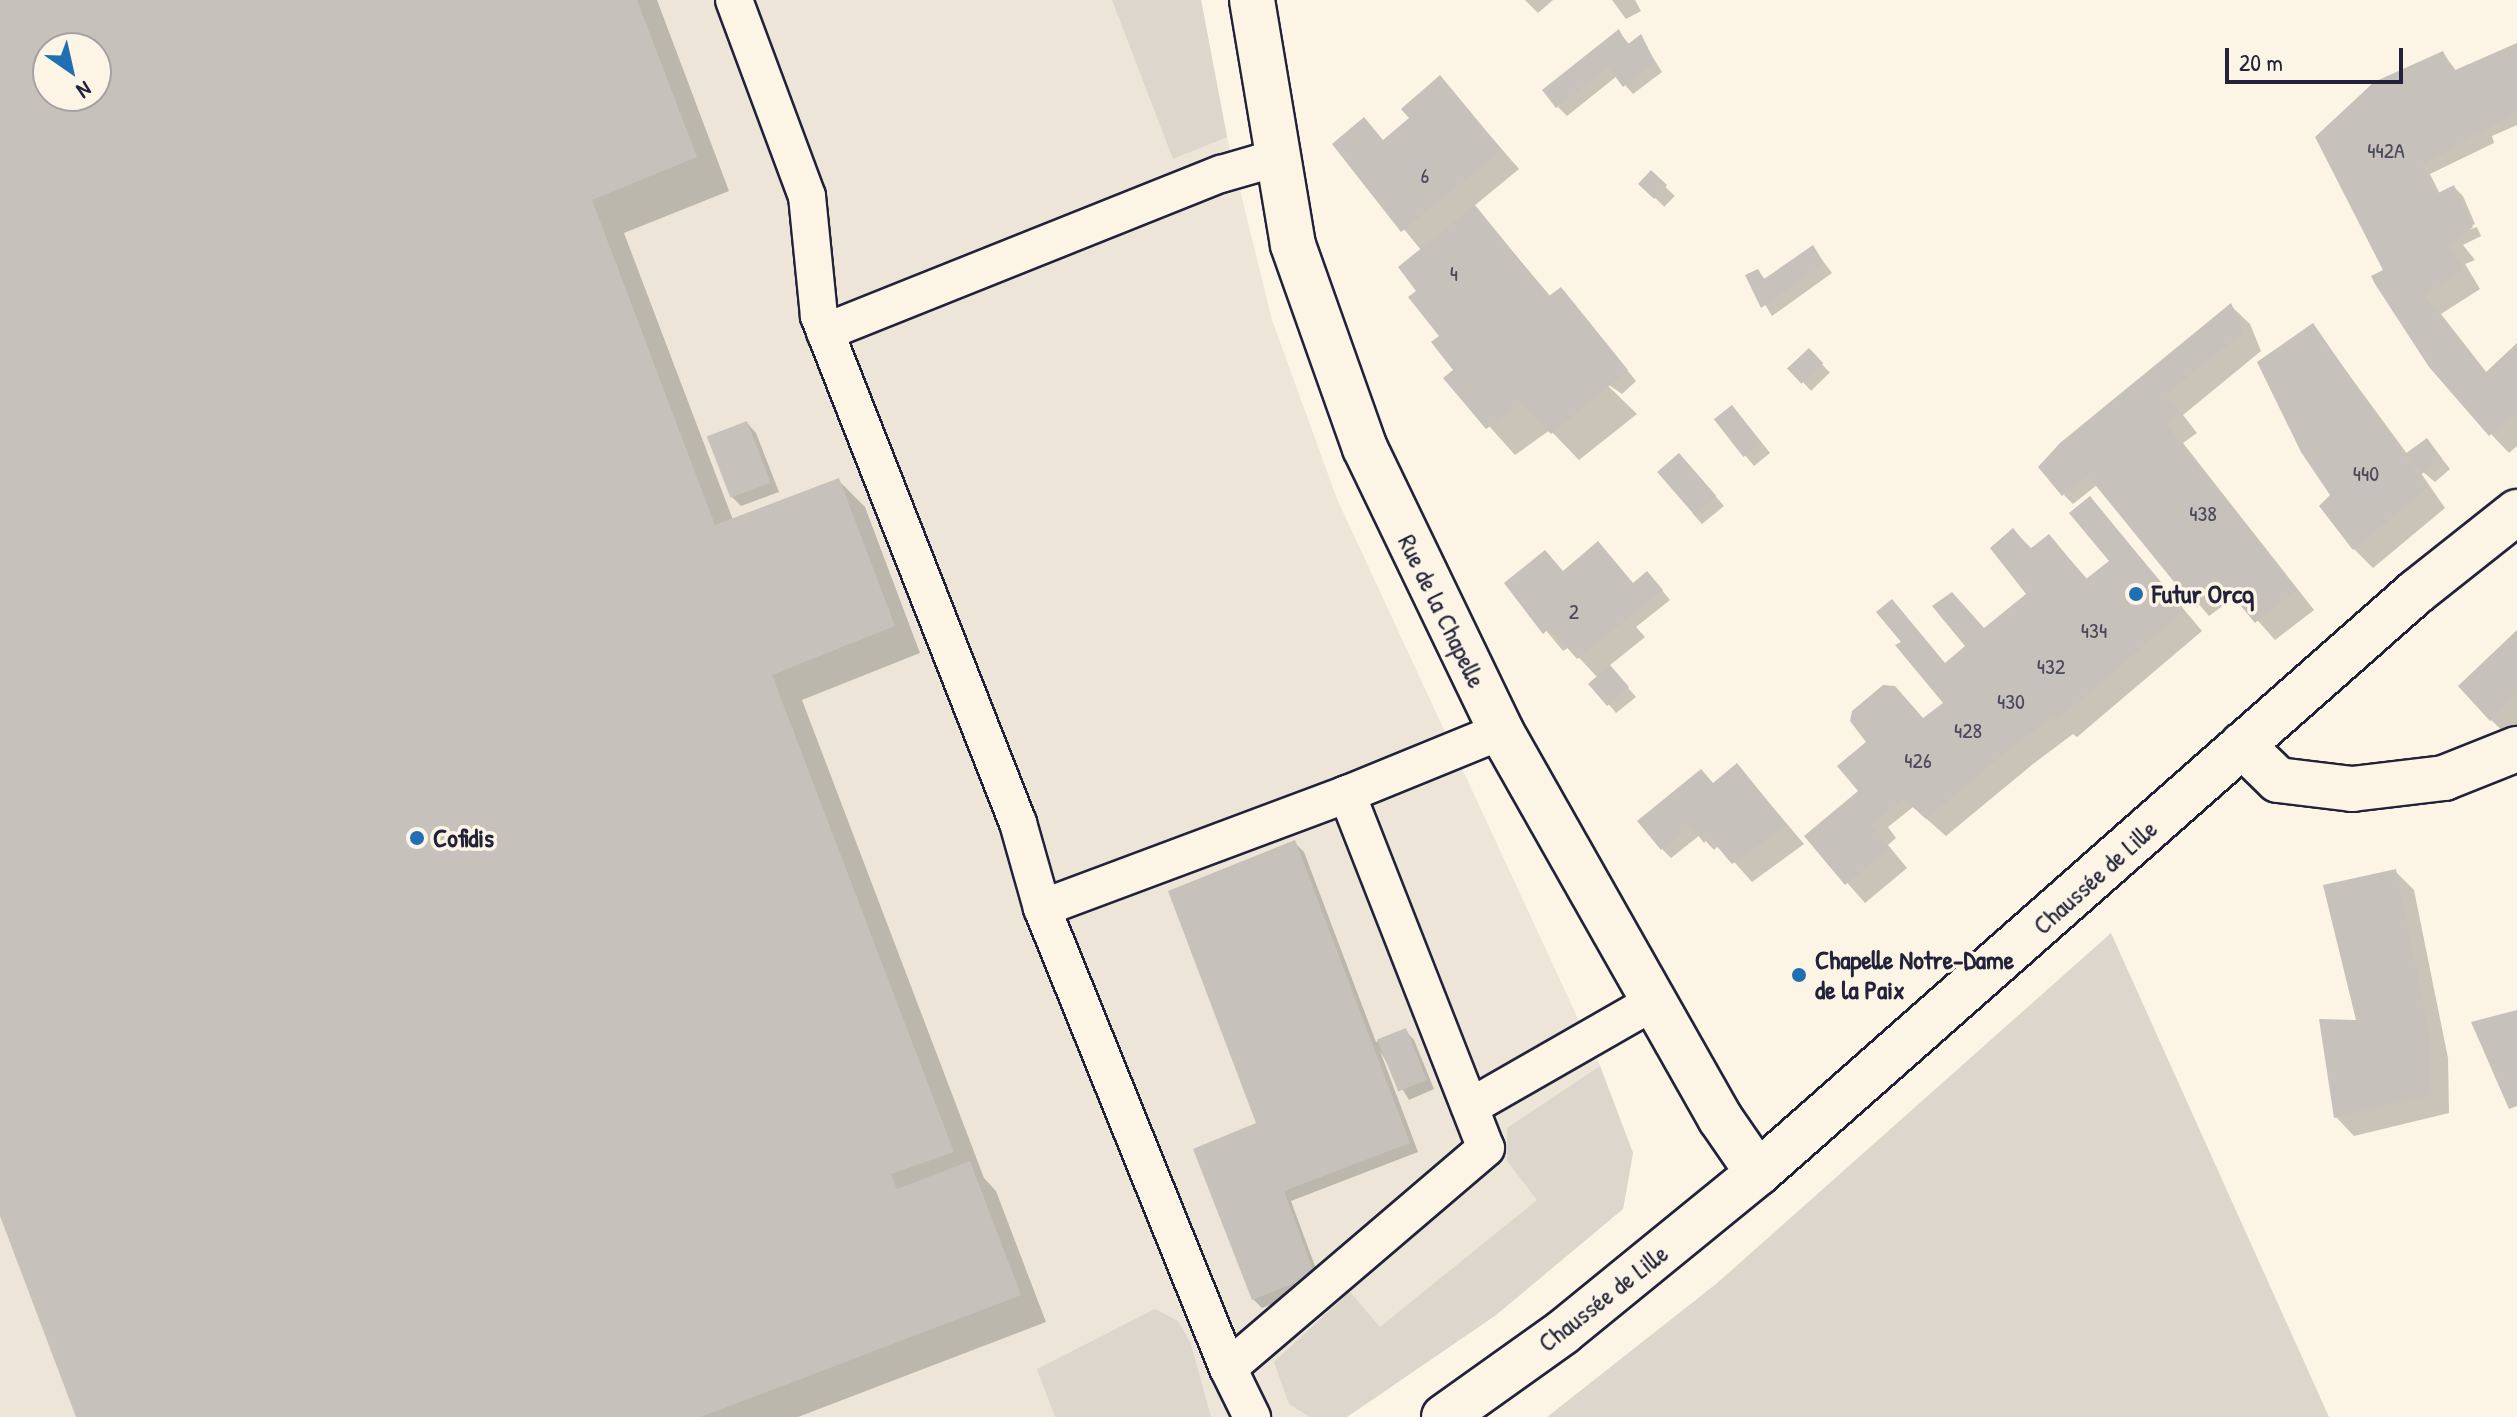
<!DOCTYPE html>
<html>
<head>
<meta charset="utf-8">
<style>
  body { margin:0 }
  #map { position:relative; width:2517px; height:1417px; overflow:hidden; background:#fcf5e5; font-family:"Patrick Hand",sans-serif }
  div>[style] { position:absolute }
  .built>* { inset:0; background:#ece5d8 }
  .green>* { inset:0; background:#dcd6cc }
  .shadow>* { inset:0; background:#0003; transform-origin:0 0 }
  .building>* { inset:0; background:#c6c1bb; transform-origin:0 0 }
  .roads { filter:drop-shadow(2px 0 #22223b) drop-shadow(-2px 0 #22223b) drop-shadow(0 2px #22223b) drop-shadow(0 -2px #22223b) }
  .service>* { height:36px; margin:-18px; padding:0 18px; transform-origin:18px; border-radius:18px; background:#fcf5e5 }
  .minor>* { height:44px; margin:-22px; padding:0 22px; transform-origin:22px; border-radius:22px; background:#fcf5e5 }
  .primary>* { height:44px; margin:-22px; padding:0 22px; transform-origin:22px; border-radius:22px; background:#fcf5e5 }
  .dots>* { width:22px; height:22px; translate:-50% -50%; box-sizing:border-box; border:4px solid #fcf5e5; border-radius:50% }
  span { translate:-50% -50%; white-space:nowrap; text-align:center; line-height:1.15; -webkit-text-stroke:7px #fcf5e5; paint-order:stroke }
  .number-label { font-size:22px; color:#4b4a5b }
  .number-label span { -webkit-text-stroke-width:0 }
  .poi-label { font-size:26px; color:#22223b; font-weight:700 }
  .left { translate:0 -50%; text-align:left }
  .street-label { font-size:26px; color:#22223b }
  .north { position:absolute; left:32px; top:32px; width:80px; height:80px; box-sizing:border-box; background:#fcf5e5; border:2px solid #a5a1a1; border-radius:50%; rotate:146deg; font-size:22px; font-weight:700; line-height:32px; text-align:center; color:#22223b }
  .north::after { content:''; display:block; margin:auto; width:28px; height:36px; background:#1f6fb2; clip-path:polygon(50% 0,100% 100%,50% 72%,0 100%) }
  .scale { position:absolute; left:2225px; top:48px; width:178px; height:36px; box-sizing:border-box; border:4px solid #22223b; border-top:0; padding-left:10px; font-size:24px; line-height:28px; white-space:nowrap; color:#22223b; -webkit-text-stroke:6px #fcf5e5; paint-order:stroke }
</style>
</head>
<body>
<div id="map">
  <div class="built">
    <i style="clip-path:polygon(evenodd,0 0,1201px 0,1227px 137px,1272px 320px,1337px 499px,1600px 1066px,1633px 1153px,1623px 1209px,1496px 1315px,1347px 1417px,0 1417px,0 0,48px 48px,96px 48px,96px 96px,48px 96px,48px 48px)"></i>
  </div>
  <div class="green">
    <i style="clip-path:polygon(1112px 0,1201px 0,1227px 137px,1173px 159px)"></i>
    <i style="clip-path:polygon(2111px 933px,2329px 1417px,1547px 1417px,1716px 1284px)"></i>
    <i style="clip-path:polygon(1600px 1066px,1633px 1153px,1623px 1209px,1496px 1315px,1347px 1417px,1310px 1417px,1289px 1404px,1274px 1362px,1350px 1292px,1380px 1327px,1537px 1200px,1507px 1161px,1507px 1128px)"></i>
    <i style="clip-path:polygon(1155px 1309px,1178px 1321px,1191px 1344px,1211px 1417px,1055px 1417px,1037px 1369px)"></i>
  </div>
  <div class="shadow">
    <i style="clip-path:polygon(evenodd,0 0,657px 0,729px 191px,624px 233px,733px 520px,838px 480px,865px 507px,920px 653px,802px 700px,984px 1178px,996px 1191px,1046px 1322px,798px 1417px,78px 1417px,0 1210px,0 0,48px 48px,96px 48px,96px 96px,48px 96px,48px 48px)"></i>
    <i style="clip-path:polygon(1525px 0,1553px 0,1538px 13px)"></i>
    <i style="clip-path:polygon(1612px 0,1635px 0,1641px 11px,1626px 19px)"></i>
    <i style="clip-path:polygon(1619px 32px,1630px 45px,1640px 37px,1662px 72px,1633px 94px,1617px 76px,1567px 116px,1558px 107px)"></i>
    <i style="clip-path:polygon(2517px 45px,2517px 125px,2492px 136px,2494px 143px,2430px 174px,2440px 194px,2454px 187px,2463px 196px,2475px 224px,2452px 235px,2477px 227px,2481px 236px,2463px 245px,2475px 260px,2465px 264px,2480px 289px,2441px 314px,2487px 373px,2517px 346px,2517px 446px,2509px 453px,2491px 434px,2386px 271px,2443px 53px,2457px 72px)"></i>
    <i style="clip-path:polygon(1440px 78px,1519px 169px,1474px 206px,1551px 297px,1570px 299px,1636px 381px,1622px 394px,1603px 381px,1637px 414px,1579px 460px,1550px 430px,1515px 455px,1446px 378px,1455px 370px,1418px 292px,1421px 250px,1334px 144px,1384px 142px,1412px 118px)"></i>
    <i style="left:1651px;top:173px;width:33px;height:15px;rotate:44deg"></i>
    <i style="clip-path:polygon(1813px 248px,1832px 273px,1772px 316px,1748px 276px,1757px 271px,1766px 280px)"></i>
    <i style="clip-path:polygon(2231px 306px,2250px 324px,2261px 351px,2183px 415px,2197px 433px,2183px 443px,2314px 610px,2275px 640px,2236px 596px,2209px 616px,2097px 485px,2073px 504px,2064px 495px)"></i>
    <i style="clip-path:polygon(2313px 326px,2408px 455px,2435px 450px,2450px 469px,2435px 482px,2416px 466px,2445px 508px,2373px 568px,2354px 549px,2333px 495px)"></i>
    <i style="left:1809px;top:351px;width:30px;height:26px;rotate:46deg"></i>
    <i style="clip-path:polygon(1741px 417px,1770px 453px,1754px 466px,1716px 420px)"></i>
    <i style="clip-path:polygon(747px 423px,756px 433px,779px 492px,741px 506px,732px 497px)"></i>
    <i style="clip-path:polygon(1688px 465px,1724px 506px,1702px 524px,1693px 514px)"></i>
    <i style="clip-path:polygon(2099px 508px,2202px 631px,2077px 737px,2073px 734px,2033px 764px,1946px 836px,1913px 807px,1888px 827px,1896px 838px,1888px 845px,1907px 868px,1865px 903px,1806px 836px,1860px 792px,1924px 720px,1947px 704px,1946px 665px,1985px 631px,2036px 607px,2013px 530px,2032px 549px,2049px 536px,2088px 580px,2112px 560px)"></i>
    <i style="clip-path:polygon(1563px 573px,1634px 585px,1656px 583px,1670px 600px,1636px 627px,1645px 637px,1609px 666px,1636px 697px,1616px 713px,1590px 682px,1597px 677px,1569px 647px,1563px 651px,1530px 611px)"></i>
    <i style="clip-path:polygon(2517px 632px,2517px 730px,2510px 738px,2491px 720px)"></i>
    <i style="clip-path:polygon(1737px 765px,1804px 844px,1752px 882px,1719px 845px,1714px 850px,1700px 835px,1671px 858px,1662px 849px,1713px 785px)"></i>
    <i style="clip-path:polygon(1295px 843px,1304px 852px,1376px 1042px,1405px 1030px,1414px 1040px,1434px 1089px,1409px 1100px,1380px 1051px,1418px 1152px,1291px 1201px,1322px 1285px,1262px 1308px,1253px 1299px,1259px 1124px)"></i>
    <i style="clip-path:polygon(2395px 871px,2414px 890px,2448px 1058px,2449px 1113px,2354px 1136px,2336px 1117px)"></i>
  </div>
  <div class="building">
    <i style="clip-path:polygon(evenodd,0 0,637px 0,697px 157px,592px 200px,715px 525px,839px 478px,895px 626px,772px 675px,954px 1152px,891px 1174px,897px 1189px,970px 1161px,1021px 1295px,701px 1417px,76px 1417px,0 1216px,0 0,48px 48px,96px 48px,96px 96px,48px 96px,48px 48px)"></i>
    <i style="clip-path:polygon(1619px 29px,1627px 45px,1641px 34px,1655px 62px,1623px 87px,1608px 67px,1556px 108px,1542px 90px)"></i>
    <i style="clip-path:polygon(2517px 43px,2517px 112px,2422px 165px,2436px 194px,2454px 185px,2473px 227px,2448px 245px,2463px 270px,2424px 295px,2485px 373px,2517px 343px,2517px 412px,2489px 436px,2429px 367px,2375px 284px,2371px 276px,2383px 270px,2315px 137px,2374px 82px,2443px 51px,2453px 71px)"></i>
    <i style="clip-path:polygon(1440px 75px,1502px 150px,1401px 232px,1332px 144px,1364px 117px,1383px 140px,1409px 118px,1401px 109px)"></i>
    <i style="left:1651px;top:170px;width:22px;height:19px;rotate:43deg"></i>
    <i style="clip-path:polygon(1475px 205px,1549px 296px,1561px 287px,1628px 370px,1551px 434px,1522px 404px,1486px 429px,1443px 378px,1453px 370px,1431px 342px,1439px 336px,1408px 297px,1416px 291px,1398px 267px)"></i>
    <i style="clip-path:polygon(1813px 245px,1824px 263px,1761px 308px,1745px 275px,1758px 269px,1764px 279px)"></i>
    <i style="clip-path:polygon(2231px 303px,2244px 332px,2165px 395px,2180px 413px,2166px 424px,2297px 590px,2255px 623px,2217px 577px,2188px 599px,2088px 476px,2062px 496px,2038px 467px,2060px 443px)"></i>
    <i style="clip-path:polygon(2313px 323px,2427px 488px,2353px 550px,2319px 506px,2330px 495px,2301px 452px,2257px 362px)"></i>
    <i style="left:1809px;top:348px;width:21px;height:30px;rotate:47deg"></i>
    <i style="left:1732px;top:405px;width:48px;height:23px;rotate:52deg"></i>
    <i style="left:747px;top:421px;width:66px;height:43px;rotate:69deg"></i>
    <i style="left:2427px;top:438px;width:26px;height:26px;rotate:54deg"></i>
    <i style="left:1679px;top:453px;width:57px;height:29px;rotate:49deg"></i>
    <i style="clip-path:polygon(2090px 496px,2184px 611px,2057px 720px,2054px 716px,2014px 745px,1926px 819px,1904px 799px,1879px 818px,1871px 825px,1889px 848px,1845px 885px,1804px 836px,1858px 791px,1837px 766px,1866px 742px,1850px 721px,1852px 711px,1883px 685px,1895px 686px,1923px 718px,1943px 703px,1895px 645px,1901px 642px,1876px 612px,1892px 599px,1945px 663px,1965px 646px,1932px 606px,1952px 592px,1984px 628px,2026px 594px,1990px 548px,2013px 528px,2030px 549px,2049px 534px,2086px 579px,2109px 561px,2069px 513px)"></i>
    <i style="clip-path:polygon(1598px 541px,1633px 583px,1647px 571px,1663px 590px,1577px 659px,1550px 628px,1543px 634px,1504px 583px,1545px 550px,1563px 571px)"></i>
    <i style="clip-path:polygon(2517px 630px,2517px 691px,2490px 721px,2458px 686px)"></i>
    <i style="left:1610px;top:665px;width:29px;height:29px;rotate:49deg"></i>
    <i style="clip-path:polygon(1737px 763px,1787px 825px,1732px 864px,1709px 837px,1704px 843px,1691px 826px,1661px 850px,1637px 821px,1701px 769px,1713px 783px)"></i>
    <i style="clip-path:polygon(1295px 840px,1410px 1143px,1284px 1191px,1315px 1275px,1252px 1300px,1193px 1149px,1256px 1123px,1168px 891px)"></i>
    <i style="clip-path:polygon(2396px 869px,2430px 1038px,2431px 1094px,2334px 1118px,2319px 1019px,2356px 1020px,2323px 885px)"></i>
    <i style="clip-path:polygon(2517px 1010px,2517px 1106px,2509px 1109px,2471px 1022px)"></i>
    <i style="left:1406px;top:1028px;width:56px;height:31px;rotate:68deg"></i>
  </div>
  <div class="roads">
    <div class="service">
      <i style="left:734px;top:0;width:209px;rotate:69.6deg"></i>
      <i style="left:807px;top:196px;width:121px;rotate:84.3deg"></i>
      <i style="left:819px;top:316px;width:545px;rotate:68.57deg"></i>
      <i style="left:1018px;top:823px;width:88px;rotate:74.2deg"></i>
      <i style="left:1042px;top:908px;width:496px;rotate:68deg"></i>
      <i style="left:825px;top:332px;width:426px;rotate:-21.8deg"></i>
      <i style="left:1221px;top:174px;width:57px;rotate:-16.2deg"></i>
      <i style="left:1347px;top:794px;width:166px;rotate:-22.2deg"></i>
      <i style="left:1042px;top:908px;width:326px;rotate:-20.5deg"></i>
      <i style="left:1347px;top:794px;width:380px;rotate:68.6deg"></i>
      <i style="left:1486px;top:1148px;width:339px;rotate:139.5deg"></i>
      <i style="left:1228px;top:1368px;width:55px;rotate:63.9deg"></i>
      <i style="left:1470px;top:1107px;width:213px;rotate:-29.8deg"></i>
    </div>
    <div class="minor">
      <i style="left:1252px;top:0;width:248px;rotate:80.5deg"></i>
      <i style="left:1293px;top:245px;width:215px;rotate:70.5deg"></i>
      <i style="left:1365px;top:448px;width:314px;rotate:64.3deg"></i>
      <i style="left:1501px;top:731px;width:445px;rotate:60.5deg"></i>
      <i style="left:1720px;top:1118px;width:67px;rotate:55.4deg"></i>
      <i style="left:2242px;top:745px;width:50px;rotate:44.2deg"></i>
      <i style="left:2278px;top:780px;width:75px;rotate:6.9deg"></i>
      <i style="left:2352px;top:789px;width:93px;rotate:-6.8deg"></i>
      <i style="left:2444px;top:778px;width:79px;rotate:-21.7deg"></i>
    </div>
    <div class="primary">
      <i style="left:1444px;top:1417px;width:146px;rotate:-35.5deg"></i>
      <i style="left:1563px;top:1332px;width:252px;rotate:-39.2deg"></i>
      <i style="left:1758px;top:1173px;width:878px;rotate:-41.44deg"></i>
      <i style="left:2416px;top:592px;width:129px;rotate:-38.4deg"></i>
    </div>
  </div>
  <div class="dots">
    <i style="left:2136px;top:594px;background:#1f6fb2"></i>
    <i style="left:417px;top:838px;background:#1f6fb2"></i>
    <i style="left:1799px;top:975px;background:#1f6fb2"></i>
  </div>
  <div class="number-label">
    <span style="left:2386px;top:151px">442A</span>
    <span style="left:1425px;top:176px">6</span>
    <span style="left:1454px;top:274px">4</span>
    <span style="left:2366px;top:474px">440</span>
    <span style="left:2203px;top:514px">438</span>
    <span style="left:1574px;top:612px">2</span>
    <span style="left:2094px;top:631px">434</span>
    <span style="left:2051px;top:667px">432</span>
    <span style="left:2011px;top:702px">430</span>
    <span style="left:1968px;top:731px">428</span>
    <span style="left:1918px;top:761px">426</span>
  </div>
  <div class="poi-label">
    <span class="left" style="left:2152px;top:594px">Futur Orcq</span>
    <span class="left" style="left:433px;top:838px">Cofidis</span>
    <span class="left" style="left:1815px;top:975px">Chapelle Notre-Dame<br>de la Paix</span>
  </div>
  <div class="street-label">
    <span style="left:1442px;top:611px;rotate:64deg">Rue de la Chapelle</span>
    <span style="left:2095px;top:877px;rotate:-42deg">Chaussée de Lille</span>
    <span style="left:1603px;top:1298px;rotate:-38deg">Chaussée de Lille</span>
  </div>
  <div class="north">N</div>
  <div class="scale">20 m</div>
</div>
</body>
</html>
